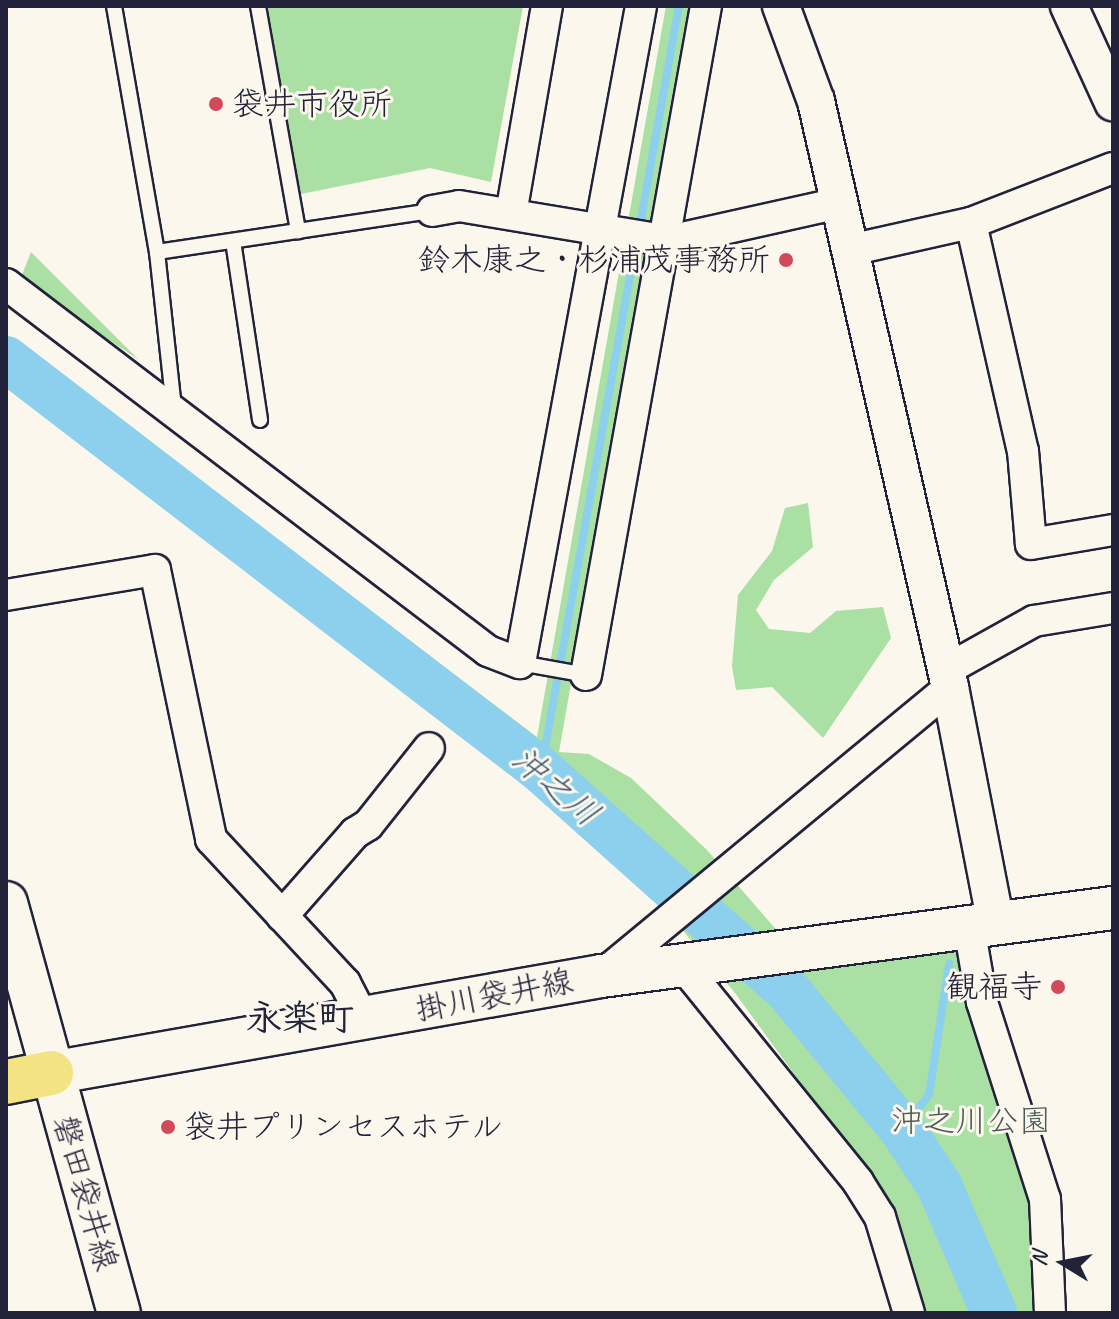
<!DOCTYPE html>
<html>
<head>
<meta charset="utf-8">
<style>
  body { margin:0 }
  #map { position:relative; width:1119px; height:1319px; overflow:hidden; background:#fbf7ec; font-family:Caveat,"Klee One",sans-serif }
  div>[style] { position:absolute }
  .green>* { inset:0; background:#aae0a3 }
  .stream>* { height:8px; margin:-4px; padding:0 4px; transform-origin:4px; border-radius:4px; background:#8cd0ed }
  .river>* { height:46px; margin:-23px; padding:0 23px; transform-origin:23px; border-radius:23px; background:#8cd0ed }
  .roads { filter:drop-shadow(2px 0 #22223b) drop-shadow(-2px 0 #22223b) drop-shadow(0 2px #22223b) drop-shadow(0 -2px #22223b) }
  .service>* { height:14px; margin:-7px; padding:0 7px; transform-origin:7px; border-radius:7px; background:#fbf7ec }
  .minor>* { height:30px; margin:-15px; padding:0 15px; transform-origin:15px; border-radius:15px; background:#fbf7ec }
  .tertiary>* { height:36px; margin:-18px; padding:0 18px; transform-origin:18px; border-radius:18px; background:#fbf7ec }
  .secondary>* { height:42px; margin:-21px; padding:0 21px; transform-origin:21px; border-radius:21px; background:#fbf7ec }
  .primary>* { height:44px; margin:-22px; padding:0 22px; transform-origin:22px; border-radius:22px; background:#f4e382 }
  .dots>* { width:22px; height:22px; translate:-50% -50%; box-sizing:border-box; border:4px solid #fbf7ec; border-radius:50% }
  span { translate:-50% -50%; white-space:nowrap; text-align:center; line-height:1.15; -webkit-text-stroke:6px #fbf7ec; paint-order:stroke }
  .poi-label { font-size:32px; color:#22223b }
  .left { translate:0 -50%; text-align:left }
  .right { translate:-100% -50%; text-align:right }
  .street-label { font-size:32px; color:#22223b }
  .park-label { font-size:32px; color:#4b5b5a }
  .water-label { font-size:34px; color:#425670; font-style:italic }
  .quarter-label { font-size:36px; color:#22223b; font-weight:700 }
  .frame { position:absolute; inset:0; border:8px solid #22223b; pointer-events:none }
  .north { position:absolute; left:1023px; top:1223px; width:80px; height:80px; -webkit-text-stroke:6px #fbf7ec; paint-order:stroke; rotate:280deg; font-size:22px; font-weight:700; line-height:32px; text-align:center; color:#22223b }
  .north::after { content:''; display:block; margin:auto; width:28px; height:36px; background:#22223b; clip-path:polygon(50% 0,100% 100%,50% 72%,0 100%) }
</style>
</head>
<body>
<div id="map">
  <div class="green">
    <i style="clip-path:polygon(267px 6px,523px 6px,491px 182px,430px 168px,301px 194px)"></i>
    <i style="clip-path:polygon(666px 6px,690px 6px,559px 752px,589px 754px,631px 778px,707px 850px,795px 951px,952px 929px,1018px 1117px,1047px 1313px,908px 1313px,888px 1202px,735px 993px,626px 862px,465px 727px,6px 382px,6px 334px,537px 737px)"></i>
    <i style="clip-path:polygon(31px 252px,139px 360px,20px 280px)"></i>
    <i style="clip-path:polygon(808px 503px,813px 547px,774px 580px,756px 610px,769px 629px,810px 633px,836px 611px,883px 607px,891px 638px,823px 738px,772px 687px,736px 690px,732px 666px,738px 595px,772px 551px,785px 508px)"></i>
  </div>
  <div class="stream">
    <i style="left:639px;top:230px;width:228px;rotate:-79.9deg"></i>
    <i style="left:541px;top:770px;width:535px;rotate:-79.78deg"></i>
    <i style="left:902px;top:1129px;width:43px;rotate:-51.5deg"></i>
    <i style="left:929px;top:1095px;width:133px;rotate:-81.3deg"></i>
  </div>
  <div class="river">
    <i style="left:6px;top:359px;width:675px;rotate:37.53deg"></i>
    <i style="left:541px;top:770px;width:333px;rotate:41.8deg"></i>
    <i style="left:789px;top:992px;width:178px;rotate:50.5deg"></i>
    <i style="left:902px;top:1129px;width:67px;rotate:56.5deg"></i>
    <i style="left:939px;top:1185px;width:139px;rotate:66.7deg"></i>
  </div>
  <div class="roads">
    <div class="service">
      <i style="left:114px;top:6px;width:250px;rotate:80.1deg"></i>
      <i style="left:157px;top:252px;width:278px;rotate:-8.5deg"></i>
      <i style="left:258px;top:6px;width:229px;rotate:79.9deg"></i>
      <i style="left:233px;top:241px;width:181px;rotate:81.4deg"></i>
      <i style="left:157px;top:252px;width:157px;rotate:83.8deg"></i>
      <i style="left:520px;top:663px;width:67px;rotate:10.3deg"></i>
    </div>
    <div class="minor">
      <i style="left:432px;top:211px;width:27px;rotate:-10deg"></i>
      <i style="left:459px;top:206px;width:213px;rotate:9.5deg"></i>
      <i style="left:669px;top:241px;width:174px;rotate:-12.6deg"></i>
      <i style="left:511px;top:214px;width:211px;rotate:-80.2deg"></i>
      <i style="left:971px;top:223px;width:234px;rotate:77.2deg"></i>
      <i style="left:1023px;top:451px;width:93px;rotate:85.1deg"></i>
      <i style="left:1031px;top:544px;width:83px;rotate:-9.7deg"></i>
      <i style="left:850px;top:250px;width:124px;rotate:-12.6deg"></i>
      <i style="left:971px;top:223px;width:152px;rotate:-21.2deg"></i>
      <i style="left:6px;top:284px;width:606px;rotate:37.29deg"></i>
      <i style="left:488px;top:651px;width:34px;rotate:21deg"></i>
      <i style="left:520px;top:663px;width:668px;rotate:-79.56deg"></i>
      <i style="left:6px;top:595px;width:151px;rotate:-9.5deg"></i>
      <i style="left:155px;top:570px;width:275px;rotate:78.2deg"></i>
      <i style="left:211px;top:839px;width:197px;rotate:47.1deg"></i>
      <i style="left:345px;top:983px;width:42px;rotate:62.8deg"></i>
      <i style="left:946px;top:670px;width:101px;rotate:-29.1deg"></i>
      <i style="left:1034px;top:621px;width:80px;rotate:-9.3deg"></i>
      <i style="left:586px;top:675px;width:680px;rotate:-79.83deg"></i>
      <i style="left:282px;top:916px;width:111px;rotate:-48.7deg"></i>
      <i style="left:355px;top:833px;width:15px;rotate:-32deg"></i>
      <i style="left:368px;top:825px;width:98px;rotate:-51.6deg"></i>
      <i style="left:969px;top:927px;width:76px;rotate:80.2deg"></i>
      <i style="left:982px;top:1002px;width:207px;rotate:72.3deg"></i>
      <i style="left:1045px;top:1199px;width:114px;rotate:87.5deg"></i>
      <i style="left:685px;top:968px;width:275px;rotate:51deg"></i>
      <i style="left:858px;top:1182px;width:41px;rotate:57.8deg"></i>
      <i style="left:880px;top:1217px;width:100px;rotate:73.2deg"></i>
      <i style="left:601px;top:976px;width:453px;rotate:-39.6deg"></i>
    </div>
    <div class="tertiary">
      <i style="left:781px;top:6px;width:101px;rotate:69.8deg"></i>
      <i style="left:816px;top:101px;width:601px;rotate:77.12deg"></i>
      <i style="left:950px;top:687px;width:240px;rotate:79deg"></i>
      <i style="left:1069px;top:6px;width:106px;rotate:65.4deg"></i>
    </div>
    <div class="secondary">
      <i style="left:6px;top:903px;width:425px;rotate:74.6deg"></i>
      <i style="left:51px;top:1073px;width:558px;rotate:-10deg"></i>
      <i style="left:601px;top:976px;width:516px;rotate:-7.57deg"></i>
    </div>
    <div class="primary">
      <i style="left:6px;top:1082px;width:46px;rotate:-11.3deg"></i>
    </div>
  </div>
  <div class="dots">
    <i style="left:216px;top:104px;background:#d1495b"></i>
    <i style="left:786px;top:260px;background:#d1495b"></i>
    <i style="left:1058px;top:987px;background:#d1495b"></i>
    <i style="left:168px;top:1127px;background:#d1495b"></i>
  </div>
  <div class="poi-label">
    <span class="left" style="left:232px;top:104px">袋井市役所</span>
    <span class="right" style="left:770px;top:260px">鈴木康之・杉浦茂事務所</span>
    <span class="right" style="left:1042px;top:987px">観福寺</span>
    <span class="left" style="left:184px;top:1127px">袋井プリンセスホテル</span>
  </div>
  <div class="street-label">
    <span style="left:494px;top:996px;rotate:-11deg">掛川袋井線</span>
    <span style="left:85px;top:1193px;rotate:74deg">磐田袋井線</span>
  </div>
  <div class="park-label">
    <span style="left:971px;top:1121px">沖之川公園</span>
  </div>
  <div class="water-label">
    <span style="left:556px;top:786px;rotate:40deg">沖之川</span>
  </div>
  <div class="quarter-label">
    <span style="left:300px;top:1019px">永楽町</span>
  </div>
  <div class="frame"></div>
  <div class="north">N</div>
</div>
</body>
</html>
